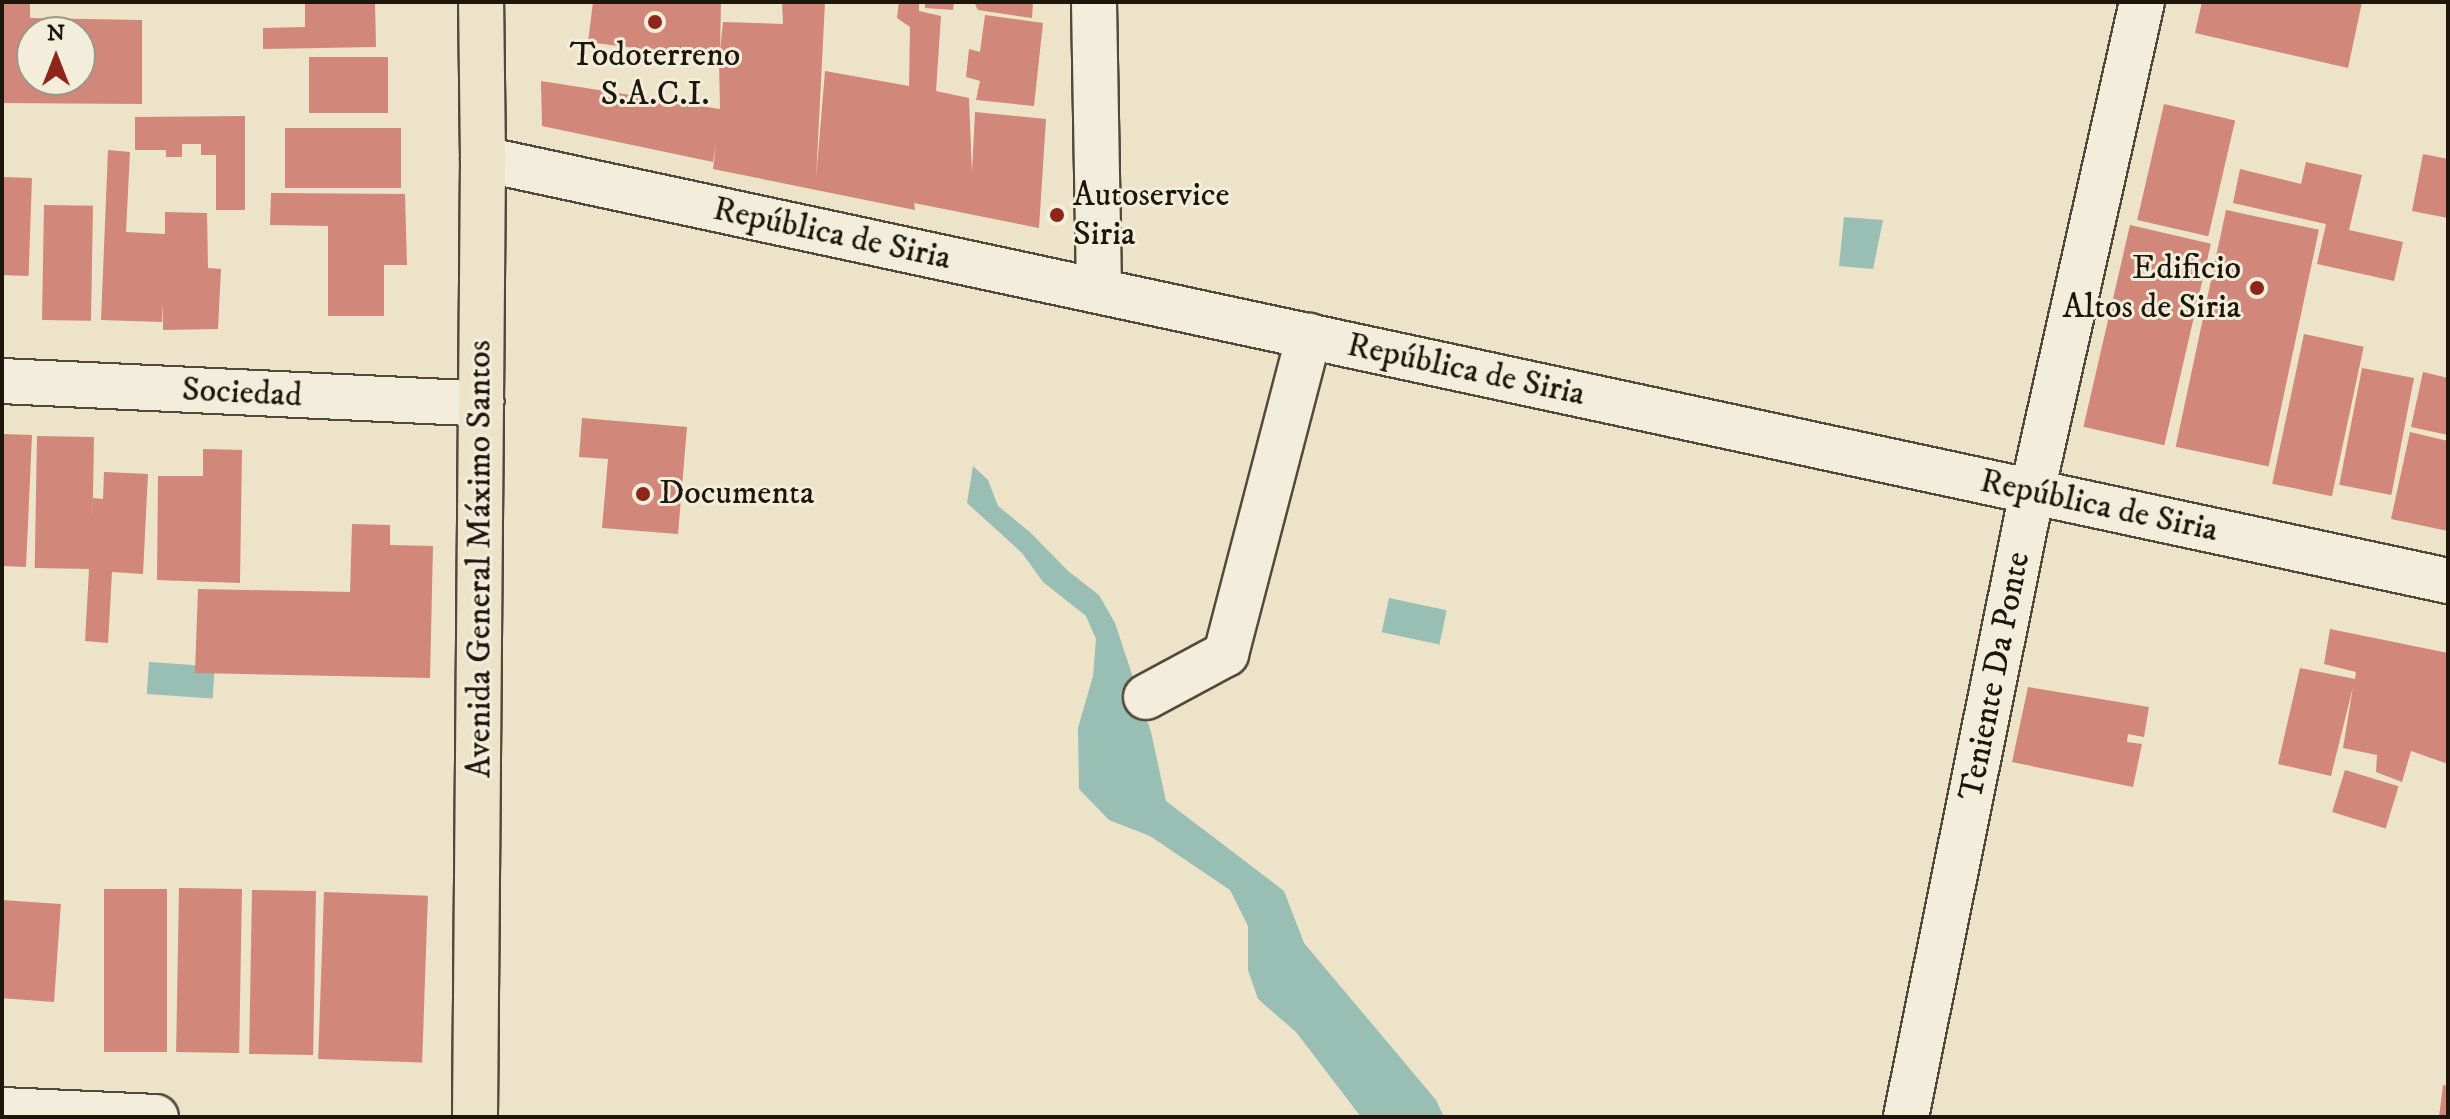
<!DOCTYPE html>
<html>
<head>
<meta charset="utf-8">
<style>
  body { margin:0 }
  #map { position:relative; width:2450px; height:1119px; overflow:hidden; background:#ede3c9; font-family:"IM FELL DW Pica",serif }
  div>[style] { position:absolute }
  .water>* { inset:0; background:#99beb3; transform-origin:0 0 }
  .building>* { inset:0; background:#d18779; transform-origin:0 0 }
  .roads { filter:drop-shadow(2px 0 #52493a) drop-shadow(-2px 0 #52493a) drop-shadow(0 2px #52493a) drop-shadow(0 -2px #52493a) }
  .minor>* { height:44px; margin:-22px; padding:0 22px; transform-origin:22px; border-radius:22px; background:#f3eddc }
  .major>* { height:44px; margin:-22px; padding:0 22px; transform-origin:22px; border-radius:22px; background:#ede3c9 }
  .dots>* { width:22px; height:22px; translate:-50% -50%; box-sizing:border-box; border:4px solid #f3eddc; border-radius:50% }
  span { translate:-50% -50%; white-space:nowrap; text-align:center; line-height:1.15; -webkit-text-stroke:6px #f3eddc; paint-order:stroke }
  .poi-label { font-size:34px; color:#1f160b }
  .left { translate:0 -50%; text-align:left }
  .right { translate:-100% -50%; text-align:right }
  .street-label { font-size:34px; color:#1f160b }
  .frame { position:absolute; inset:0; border:4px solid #1f160b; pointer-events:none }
  .north { position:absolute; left:16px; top:16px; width:80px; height:80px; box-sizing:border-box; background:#f3eddc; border:2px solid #9e9788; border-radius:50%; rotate:0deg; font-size:22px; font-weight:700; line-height:32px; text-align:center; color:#1f160b }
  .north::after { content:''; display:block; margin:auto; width:28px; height:36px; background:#8f2418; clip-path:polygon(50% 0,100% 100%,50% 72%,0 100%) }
</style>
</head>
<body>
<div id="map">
  <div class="water">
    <i style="clip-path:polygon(1844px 217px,1883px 220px,1873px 269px,1839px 266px)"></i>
    <i style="clip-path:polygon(973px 466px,988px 480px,998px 506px,1031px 533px,1068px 571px,1099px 595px,1115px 623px,1151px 732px,1166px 801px,1284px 891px,1304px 943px,1436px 1100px,1444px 1117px,1361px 1117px,1296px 1032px,1258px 999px,1248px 970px,1248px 926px,1230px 890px,1150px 836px,1109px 820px,1079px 789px,1078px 728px,1093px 676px,1096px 639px,1086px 616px,1043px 582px,1022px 553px,967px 503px)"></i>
    <i style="left:1389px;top:598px;width:59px;height:35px;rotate:12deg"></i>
    <i style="left:149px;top:662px;width:66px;height:32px;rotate:4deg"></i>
  </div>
  <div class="building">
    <i style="clip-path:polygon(evenodd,2px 2px,30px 2px,30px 18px,142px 20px,142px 104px,2px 103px,2px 2px,32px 32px,80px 32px,80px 80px,32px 80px,32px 32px)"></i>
    <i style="clip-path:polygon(305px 2px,375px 2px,376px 47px,263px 49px,263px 28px,305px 27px)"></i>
    <i style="clip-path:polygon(593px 2px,721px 2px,720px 51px,723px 22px,783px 24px,782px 2px,825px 2px,816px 180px,825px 71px,909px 86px,910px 27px,897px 18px,899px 2px,919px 2px,919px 11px,941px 16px,936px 91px,969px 98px,972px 173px,975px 112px,1046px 119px,1039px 228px,914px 203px,915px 210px,713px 169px,716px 144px,713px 162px,542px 126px,541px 81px,720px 109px,719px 59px,588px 42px)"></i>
    <i style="clip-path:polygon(925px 2px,954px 2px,953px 10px,925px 8px)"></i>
    <i style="clip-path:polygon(974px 2px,1033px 2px,1032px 18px,978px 10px)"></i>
    <i style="clip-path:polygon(2202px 2px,2362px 2px,2348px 68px,2195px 33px)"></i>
    <i style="clip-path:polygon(985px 15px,1043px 23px,1034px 106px,976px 100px,980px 81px,966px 77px,969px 49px,980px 52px)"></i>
    <i style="left:309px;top:57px;width:79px;height:56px"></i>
    <i style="left:2164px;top:104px;width:73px;height:119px;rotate:13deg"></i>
    <i style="clip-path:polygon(245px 116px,245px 210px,216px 210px,216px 155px,201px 155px,201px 144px,182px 144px,182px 157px,166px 157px,166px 150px,135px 150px,135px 117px)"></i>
    <i style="left:285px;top:128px;width:116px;height:60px"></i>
    <i style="clip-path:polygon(108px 150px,130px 152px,126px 232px,165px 234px,165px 212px,207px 213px,208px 268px,221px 269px,218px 329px,163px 330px,163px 302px,162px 322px,101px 320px)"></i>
    <i style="clip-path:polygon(2423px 154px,2448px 159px,2448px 218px,2412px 211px)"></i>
    <i style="clip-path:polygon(2306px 162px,2362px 175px,2349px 230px,2403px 242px,2394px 281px,2317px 264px,2326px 224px,2233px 203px,2240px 169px,2301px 184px)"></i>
    <i style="left:2px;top:177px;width:30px;height:98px;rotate:2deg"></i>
    <i style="clip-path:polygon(271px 193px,405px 194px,407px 265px,384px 265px,384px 316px,328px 316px,328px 226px,270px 225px)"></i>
    <i style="left:44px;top:205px;width:49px;height:115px;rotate:1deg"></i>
    <i style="left:2226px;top:210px;width:95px;height:242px;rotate:12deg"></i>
    <i style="left:2130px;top:225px;width:83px;height:207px;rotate:13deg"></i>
    <i style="left:2304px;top:334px;width:61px;height:153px;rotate:12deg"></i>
    <i style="left:2362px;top:368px;width:53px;height:119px;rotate:11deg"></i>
    <i style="clip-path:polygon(2423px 372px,2448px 378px,2448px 435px,2411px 427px)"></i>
    <i style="clip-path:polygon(582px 418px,687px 427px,678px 534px,602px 528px,608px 459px,579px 457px)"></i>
    <i style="clip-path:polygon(2410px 432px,2448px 441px,2448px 531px,2391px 519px)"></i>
    <i style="clip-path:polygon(2px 434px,32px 435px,26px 567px,2px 566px)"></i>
    <i style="left:37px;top:436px;width:57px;height:132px;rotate:1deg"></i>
    <i style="clip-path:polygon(203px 449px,242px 450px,240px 583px,157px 580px,158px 476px,203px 476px)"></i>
    <i style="clip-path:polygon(104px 472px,148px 474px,143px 574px,112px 572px,108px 643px,85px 641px,93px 498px,103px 499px)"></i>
    <i style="clip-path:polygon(352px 524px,390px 525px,390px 545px,433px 546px,430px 678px,195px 673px,198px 589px,350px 592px)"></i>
    <i style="clip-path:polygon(2330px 629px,2448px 653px,2448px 764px,2411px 751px,2402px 782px,2376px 772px,2377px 755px,2343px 748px,2353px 687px,2331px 776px,2278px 764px,2300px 668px,2355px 679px,2356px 672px,2324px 664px)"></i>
    <i style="clip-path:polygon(2028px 687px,2149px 707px,2144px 737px,2128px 734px,2127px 742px,2142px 744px,2133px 787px,2012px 762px)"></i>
    <i style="left:2345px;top:770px;width:56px;height:44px;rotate:17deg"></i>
    <i style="left:179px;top:888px;width:63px;height:164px;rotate:1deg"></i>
    <i style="left:104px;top:889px;width:63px;height:163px"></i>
    <i style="left:252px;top:890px;width:64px;height:164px;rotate:1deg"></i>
    <i style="left:324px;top:892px;width:104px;height:167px;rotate:2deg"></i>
    <i style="left:2px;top:900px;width:59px;height:98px;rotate:4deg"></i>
    <i style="clip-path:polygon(2443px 1085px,2448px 1086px,2448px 1117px,2439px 1117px)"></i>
  </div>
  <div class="roads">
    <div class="minor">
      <i style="left:1094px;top:2px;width:289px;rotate:89deg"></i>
      <i style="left:483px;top:159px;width:2010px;rotate:12.12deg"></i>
      <i style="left:2px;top:381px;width:480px;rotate:2.7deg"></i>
      <i style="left:1146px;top:697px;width:91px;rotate:-28.3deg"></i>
      <i style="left:1226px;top:654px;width:329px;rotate:-75.4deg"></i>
      <i style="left:2px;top:1110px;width:154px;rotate:2.6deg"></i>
      <i style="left:1906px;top:1117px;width:638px;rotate:-78.6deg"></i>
      <i style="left:2032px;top:492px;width:502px;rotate:-77.35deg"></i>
    </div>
    <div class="major">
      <i style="left:475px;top:1117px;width:958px;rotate:-89.52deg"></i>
      <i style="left:483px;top:159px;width:157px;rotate:-90.7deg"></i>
    </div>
  </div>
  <div class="dots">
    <i style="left:655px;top:22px;background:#8f2418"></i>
    <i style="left:1057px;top:215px;background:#8f2418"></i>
    <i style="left:2257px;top:288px;background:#8f2418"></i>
    <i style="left:643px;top:494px;background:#8f2418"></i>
  </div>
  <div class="poi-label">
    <span style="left:655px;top:75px">Todoterreno<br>S.A.C.I.</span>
    <span class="left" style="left:1073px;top:215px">Autoservice<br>Siria</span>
    <span class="right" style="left:2241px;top:288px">Edificio<br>Altos de Siria</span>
    <span class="left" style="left:659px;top:494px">Documenta</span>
  </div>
  <div class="street-label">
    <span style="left:832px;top:234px;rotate:12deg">República de Siria</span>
    <span style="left:1466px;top:370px;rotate:12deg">República de Siria</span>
    <span style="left:242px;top:393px;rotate:3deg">Sociedad</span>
    <span style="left:2099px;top:506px;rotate:12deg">República de Siria</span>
    <span style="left:480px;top:559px;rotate:-90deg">Avenida General Máximo Santos</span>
    <span style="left:1995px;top:676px;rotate:-79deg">Teniente Da Ponte</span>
  </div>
  <div class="frame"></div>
  <div class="north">N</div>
</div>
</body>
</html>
